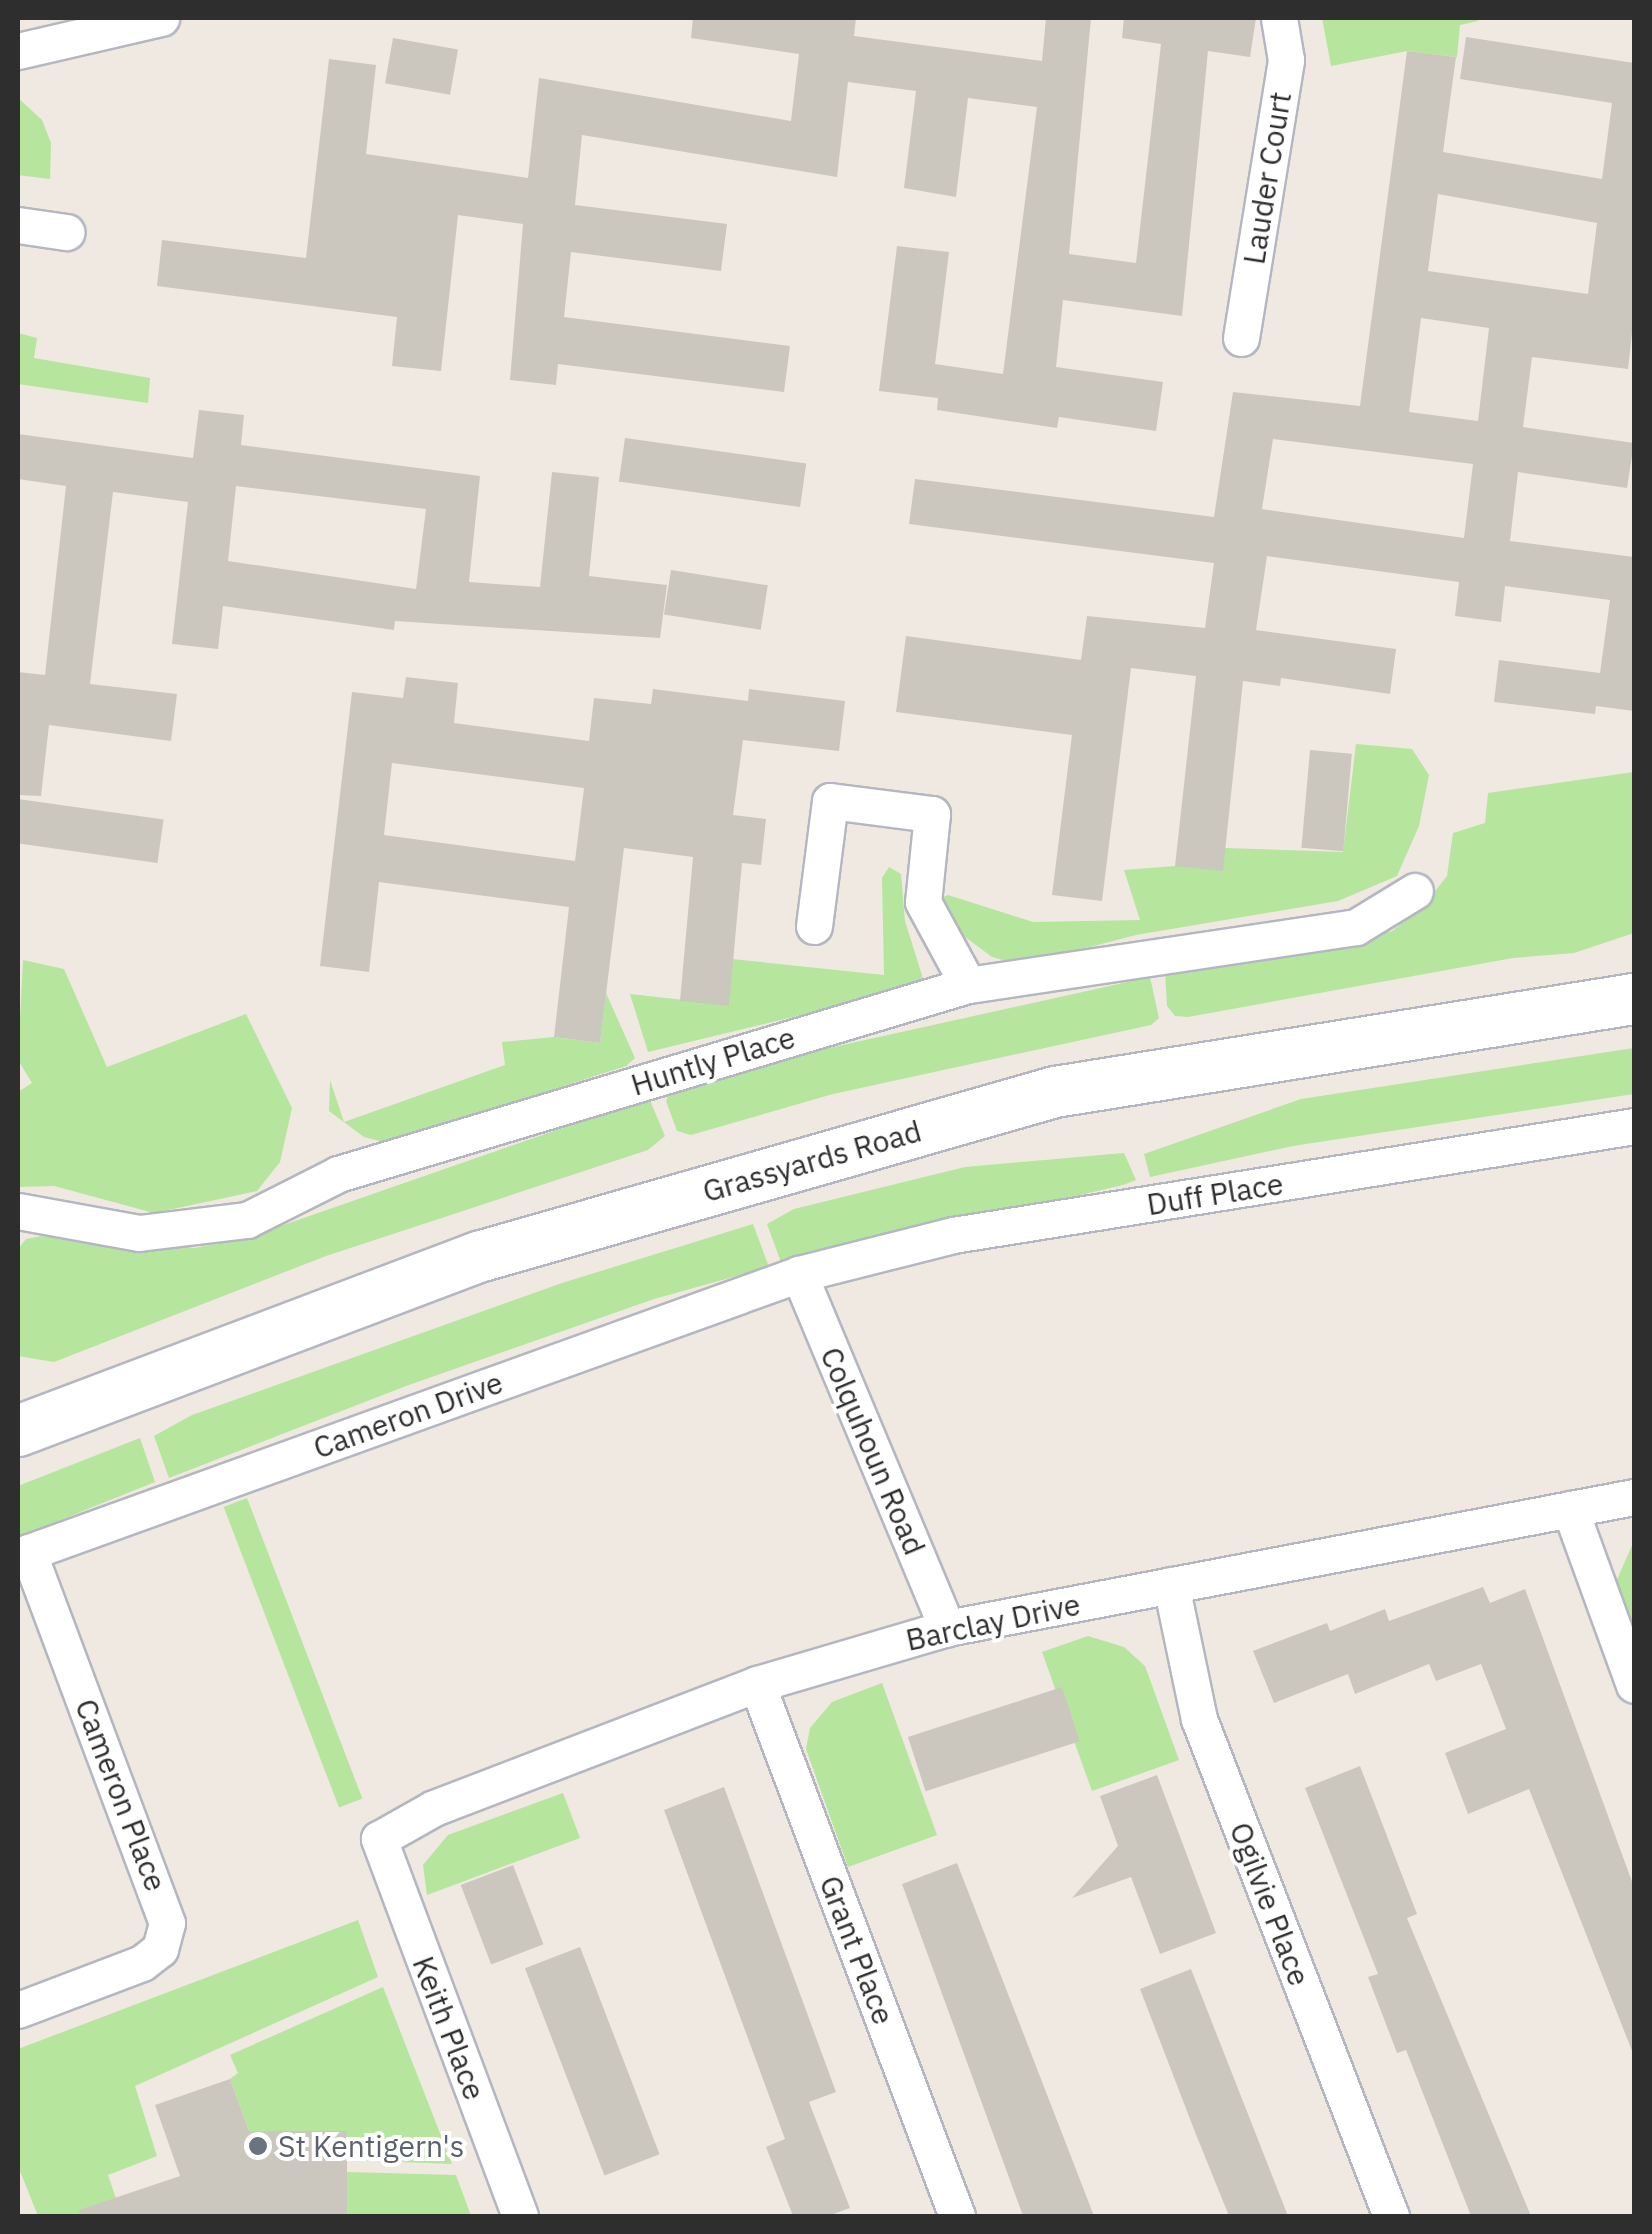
<!DOCTYPE html>
<html>
<head>
<meta charset="utf-8">
<style>
  body { margin:0 }
  #map { position:relative; width:1652px; height:2234px; overflow:hidden; background:#efe9e1; font-family:"IBM Plex Sans",sans-serif }
  div>[style] { position:absolute }
  .green>* { inset:0; background:#b6e59e; transform-origin:0 0 }
  .building>* { inset:0; background:#cbc7bf; transform-origin:0 0 }
  .roads { filter:drop-shadow(2px 0 #b4b7c1) drop-shadow(-2px 0 #b4b7c1) drop-shadow(0 2px #b4b7c1) drop-shadow(0 -2px #b4b7c1) }
  .street>* { height:35px; margin:-17.5px; padding:0 17.5px; transform-origin:17.5px; border-radius:17.5px; background:#fff }
  .secondary>* { height:50px; margin:-25px; padding:0 25px; transform-origin:25px; border-radius:25px; background:#fff }
  .dots>* { width:28px; height:28px; translate:-50% -50%; box-sizing:border-box; border:5px solid #fff; border-radius:50% }
  span { translate:-50% -50%; white-space:nowrap; text-align:center; line-height:1.15; -webkit-text-stroke:8px #fff; paint-order:stroke }
  .street-label { font-size:30px; color:#2e2e2e }
  .worship-label { font-size:30px; color:#5b616d }
  .left { translate:0 -50%; text-align:left }
  .frame { position:absolute; inset:0; border:20px solid #2e2e2e; pointer-events:none }
</style>
</head>
<body>
<div id="map">
  <div class="green">
    <i style="clip-path:polygon(1322px 18px,1477px 18px,1478px 21px,1460px 25px,1457px 57px,1407px 51px,1331px 66px)"></i>
    <i style="clip-path:polygon(18px 98px,42px 120px,51px 143px,50px 179px,18px 175px)"></i>
    <i style="clip-path:polygon(18px 333px,37px 338px,34px 358px,150px 378px,148px 403px,18px 384px)"></i>
    <i style="clip-path:polygon(1356px 744px,1412px 749px,1429px 775px,1419px 826px,1397px 876px,1338px 901px,1136px 935px,1021px 965px,992px 957px,937px 916px,934px 901px,948px 895px,1033px 922px,1140px 920px,1124px 870px,1175px 866px,1225px 848px,1343px 852px)"></i>
    <i style="clip-path:polygon(1634px 772px,1634px 933px,1574px 953px,1513px 958px,1188px 1017px,1175px 1016px,1167px 1006px,1165px 972px,1392px 931px,1421px 909px,1447px 876px,1453px 833px,1485px 823px,1488px 793px)"></i>
    <i style="clip-path:polygon(889px 867px,901px 874px,905px 921px,925px 985px,648px 1052px,630px 994px,729px 1005px,732px 959px,884px 975px,882px 878px)"></i>
    <i style="clip-path:polygon(23px 960px,64px 969px,107px 1067px,246px 1014px,292px 1108px,280px 1162px,257px 1191px,154px 1213px,54px 1186px,18px 1187px,18px 1092px,32px 1083px,18px 1060px)"></i>
    <i style="clip-path:polygon(1150px 977px,1159px 1018px,1151px 1025px,833px 1094px,691px 1135px,677px 1131px,666px 1101px,670px 1092px,802px 1054px)"></i>
    <i style="clip-path:polygon(606px 993px,635px 1058px,626px 1066px,387px 1143px,364px 1137px,329px 1111px,330px 1080px,344px 1122px,505px 1065px,502px 1042px,554px 1037px,600px 1043px)"></i>
    <i style="clip-path:polygon(1634px 1048px,1634px 1094px,1293px 1146px,1150px 1177px,1144px 1154px,1301px 1099px)"></i>
    <i style="clip-path:polygon(649px 1098px,665px 1136px,648px 1150px,326px 1256px,54px 1362px,18px 1356px,18px 1249px,26px 1239px,64px 1232px,195px 1248px,252px 1236px)"></i>
    <i style="clip-path:polygon(1124px 1153px,1136px 1180px,1123px 1185px,782px 1265px,767px 1224px,794px 1209px,965px 1167px)"></i>
    <i style="clip-path:polygon(753px 1224px,769px 1267px,654px 1299px,406px 1386px,169px 1478px,154px 1436px,192px 1415px,562px 1283px)"></i>
    <i style="clip-path:polygon(140px 1438px,155px 1482px,18px 1537px,18px 1486px)"></i>
    <i style="left:247px;top:1498px;width:322px;height:25px;rotate:69deg"></i>
    <i style="clip-path:polygon(1634px 1541px,1634px 1637px,1615px 1584px)"></i>
    <i style="clip-path:polygon(1088px 1636px,1124px 1647px,1145px 1666px,1179px 1760px,1092px 1791px,1042px 1652px)"></i>
    <i style="clip-path:polygon(882px 1683px,937px 1835px,848px 1867px,806px 1749px,810px 1728px,832px 1702px)"></i>
    <i style="clip-path:polygon(563px 1793px,580px 1838px,427px 1895px,423px 1865px,448px 1835px)"></i>
    <i style="clip-path:polygon(358px 1920px,378px 1977px,135px 2086px,157px 2156px,108px 2175px,122px 2216px,38px 2216px,18px 2166px,18px 2049px)"></i>
    <i style="clip-path:polygon(383px 1987px,452px 2164px,347px 2160px,347px 2131px,249px 2131px,230px 2079px,238px 2073px,230px 2055px)"></i>
    <i style="clip-path:polygon(347px 2172px,456px 2175px,471px 2216px,347px 2216px)"></i>
  </div>
  <div class="building">
    <i style="clip-path:polygon(693px 18px,856px 18px,854px 36px,1042px 61px,1046px 18px,1091px 18px,1069px 254px,1136px 263px,1161px 44px,1122px 38px,1124px 18px,1256px 18px,1250px 57px,1208px 51px,1182px 316px,1063px 300px,1056px 367px,1163px 382px,1156px 431px,1059px 417px,1057px 428px,937px 410px,938px 398px,879px 391px,897px 246px,949px 252px,935px 364px,1003px 374px,1037px 107px,968px 98px,956px 197px,904px 188px,916px 91px,848px 82px,837px 177px,582px 135px,575px 205px,727px 224px,721px 271px,571px 252px,564px 317px,790px 346px,784px 392px,558px 364px,556px 385px,510px 380px,523px 224px,458px 215px,441px 371px,392px 366px,397px 317px,157px 286px,162px 240px,306px 258px,329px 59px,376px 65px,366px 154px,528px 178px,539px 78px,791px 121px,799px 54px,691px 38px)"></i>
    <i style="clip-path:polygon(evenodd,1466px 37px,1634px 63px,1634px 315px,1628px 369px,1532px 357px,1523px 427px,1634px 443px,1627px 488px,1518px 472px,1510px 541px,1634px 557px,1634px 711px,1596px 706px,1595px 714px,1494px 702px,1499px 660px,1600px 673px,1610px 600px,1505px 586px,1501px 622px,1455px 616px,1459px 582px,1267px 556px,1256px 630px,1396px 649px,1390px 694px,1281px 678px,1280px 686px,1243px 681px,1223px 871px,1175px 866px,1196px 676px,1131px 668px,1102px 901px,1052px 895px,1072px 735px,896px 712px,906px 636px,1081px 660px,1087px 616px,1205px 628px,1214px 563px,909px 524px,915px 479px,1214px 517px,1233px 392px,1360px 406px,1407px 51px,1456px 57px,1443px 152px,1602px 179px,1612px 103px,1460px 79px,1466px 37px,1438px 194px,1597px 223px,1588px 294px,1428px 271px,1438px 194px,1466px 37px,1421px 318px,1489px 328px,1478px 421px,1409px 412px,1421px 318px,1466px 37px,1273px 439px,1473px 464px,1464px 538px,1262px 509px,1273px 439px)"></i>
    <i style="left:393px;top:38px;width:66px;height:46px;rotate:10deg"></i>
    <i style="clip-path:polygon(evenodd,199px 410px,244px 415px,241px 445px,480px 476px,469px 582px,540px 587px,552px 472px,599px 477px,589px 576px,667px 585px,660px 638px,395px 621px,394px 630px,223px 606px,218px 649px,172px 644px,188px 502px,113px 492px,90px 684px,177px 694px,171px 741px,49px 725px,41px 796px,18px 795px,18px 672px,45px 675px,66px 486px,18px 479px,18px 434px,193px 458px,199px 410px,236px 486px,426px 509px,416px 589px,228px 561px,236px 486px)"></i>
    <i style="left:625px;top:438px;width:183px;height:44px;rotate:8deg"></i>
    <i style="left:671px;top:570px;width:98px;height:45px;rotate:9deg"></i>
    <i style="clip-path:polygon(evenodd,406px 677px,458px 683px,454px 723px,589px 741px,594px 698px,651px 704px,653px 689px,748px 701px,749px 689px,845px 701px,839px 751px,743px 740px,733px 815px,766px 819px,761px 865px,742px 863px,729px 1006px,680px 1001px,693px 857px,624px 848px,600px 1043px,554px 1037px,569px 907px,379px 882px,369px 972px,320px 966px,352px 692px,403px 698px,406px 677px,392px 763px,584px 788px,575px 861px,384px 835px,392px 763px)"></i>
    <i style="left:1310px;top:750px;width:42px;height:98px;rotate:5deg"></i>
    <i style="left:18px;top:799px;width:147px;height:44px;rotate:8deg"></i>
    <i style="clip-path:polygon(1483px 1587px,1490px 1603px,1525px 1589px,1634px 1887px,1634px 2056px,1529px 1789px,1468px 1814px,1445px 1753px,1506px 1729px,1481px 1664px,1436px 1681px,1429px 1664px,1355px 1694px,1348px 1674px,1274px 1703px,1253px 1651px,1327px 1623px,1330px 1631px,1385px 1609px,1389px 1621px)"></i>
    <i style="left:1062px;top:1687px;width:57px;height:162px;rotate:72deg"></i>
    <i style="clip-path:polygon(1360px 1766px,1417px 1914px,1407px 1918px,1531px 2216px,1471px 2216px,1406px 2050px,1397px 2053px,1368px 1977px,1378px 1974px,1305px 1788px)"></i>
    <i style="clip-path:polygon(1157px 1775px,1216px 1933px,1160px 1954px,1131px 1877px,1072px 1898px,1118px 1846px,1100px 1796px)"></i>
    <i style="clip-path:polygon(724px 1787px,836px 2092px,809px 2102px,850px 2208px,828px 2216px,793px 2216px,766px 2147px,785px 2139px,664px 1810px)"></i>
    <i style="clip-path:polygon(957px 1863px,1017px 2017px,1094px 2216px,1023px 2216px,902px 1884px)"></i>
    <i style="left:513px;top:1865px;width:85px;height:56px;rotate:69deg"></i>
    <i style="left:580px;top:1947px;width:222px;height:59px;rotate:69deg"></i>
    <i style="clip-path:polygon(1191px 1969px,1288px 2216px,1229px 2216px,1195px 2132px,1140px 1989px)"></i>
    <i style="clip-path:polygon(230px 2079px,249px 2131px,347px 2131px,347px 2216px,80px 2216px,79px 2210px,180px 2176px,155px 2105px)"></i>
  </div>
  <div class="roads">
    <div class="street">
      <i style="left:18px;top:51px;width:147px;rotate:-13deg"></i>
      <i style="left:18px;top:225px;width:49px;rotate:8.3deg"></i>
      <i style="left:1241px;top:338px;width:282px;rotate:-80.8deg"></i>
      <i style="left:1286px;top:60px;width:43px;rotate:-99.5deg"></i>
      <i style="left:814px;top:926px;width:126px;rotate:-82.7deg"></i>
      <i style="left:830px;top:801px;width:103px;rotate:7.3deg"></i>
      <i style="left:932px;top:814px;width:88px;rotate:95.8deg"></i>
      <i style="left:923px;top:902px;width:94px;rotate:61.5deg"></i>
      <i style="left:18px;top:1211px;width:123px;rotate:10.3deg"></i>
      <i style="left:139px;top:1233px;width:109px;rotate:-6.9deg"></i>
      <i style="left:247px;top:1220px;width:102px;rotate:-26.8deg"></i>
      <i style="left:338px;top:1174px;width:658px;rotate:-16.7deg"></i>
      <i style="left:968px;top:985px;width:392px;rotate:-8.5deg"></i>
      <i style="left:1356px;top:927px;width:69px;rotate:-31.4deg"></i>
      <i style="left:799px;top:1274px;width:384px;rotate:67.3deg"></i>
      <i style="left:1570px;top:1509px;width:187px;rotate:70deg"></i>
      <i style="left:18px;top:1556px;width:830px;rotate:-19.85deg"></i>
      <i style="left:799px;top:1274px;width:159px;rotate:-14.2deg"></i>
      <i style="left:953px;top:1235px;width:690px;rotate:-9.09deg"></i>
      <i style="left:1171px;top:1585px;width:137px;rotate:78.2deg"></i>
      <i style="left:1199px;top:1719px;width:533px;rotate:68.88deg"></i>
      <i style="left:757px;top:1684px;width:568px;rotate:69.4deg"></i>
      <i style="left:18px;top:2010px;width:133px;rotate:-20.8deg"></i>
      <i style="left:142px;top:1963px;width:23px;rotate:-38deg"></i>
      <i style="left:160px;top:1949px;width:27px;rotate:-75deg"></i>
      <i style="left:167px;top:1923px;width:396px;rotate:-110.5deg"></i>
      <i style="left:520px;top:2216px;width:403px;rotate:-110.5deg"></i>
      <i style="left:379px;top:1839px;width:63px;rotate:-29.4deg"></i>
      <i style="left:434px;top:1808px;width:346px;rotate:-21deg"></i>
      <i style="left:757px;top:1684px;width:198px;rotate:-16.4deg"></i>
      <i style="left:947px;top:1628px;width:699px;rotate:-10.8deg"></i>
    </div>
    <div class="secondary">
      <i style="left:18px;top:1431px;width:496px;rotate:-20.7deg"></i>
      <i style="left:482px;top:1256px;width:596px;rotate:-15.97deg"></i>
      <i style="left:1055px;top:1092px;width:586px;rotate:-9.13deg"></i>
    </div>
  </div>
  <div class="dots">
    <i style="left:258px;top:2146px;background:#6b7280"></i>
  </div>
  <div class="street-label">
    <span style="left:1267px;top:178px;rotate:-81deg">Lauder Court</span>
    <span style="left:713px;top:1061px;rotate:-17deg">Huntly Place</span>
    <span style="left:812px;top:1161px;rotate:-16deg">Grassyards Road</span>
    <span style="left:1215px;top:1194px;rotate:-9deg">Duff Place</span>
    <span style="left:408px;top:1415px;rotate:-20deg">Cameron Drive</span>
    <span style="left:873px;top:1451px;rotate:67deg">Colquhoun Road</span>
    <span style="left:993px;top:1622px;rotate:-12deg">Barclay Drive</span>
    <span style="left:121px;top:1795px;rotate:69deg">Cameron Place</span>
    <span style="left:1270px;top:1904px;rotate:69deg">Ogilvie Place</span>
    <span style="left:857px;top:1950px;rotate:69deg">Grant Place</span>
    <span style="left:449px;top:2028px;rotate:69deg">Keith Place</span>
  </div>
  <div class="worship-label">
    <span class="left" style="left:278px;top:2146px">St Kentigern's</span>
  </div>
  <div class="frame"></div>
</div>
</body>
</html>
